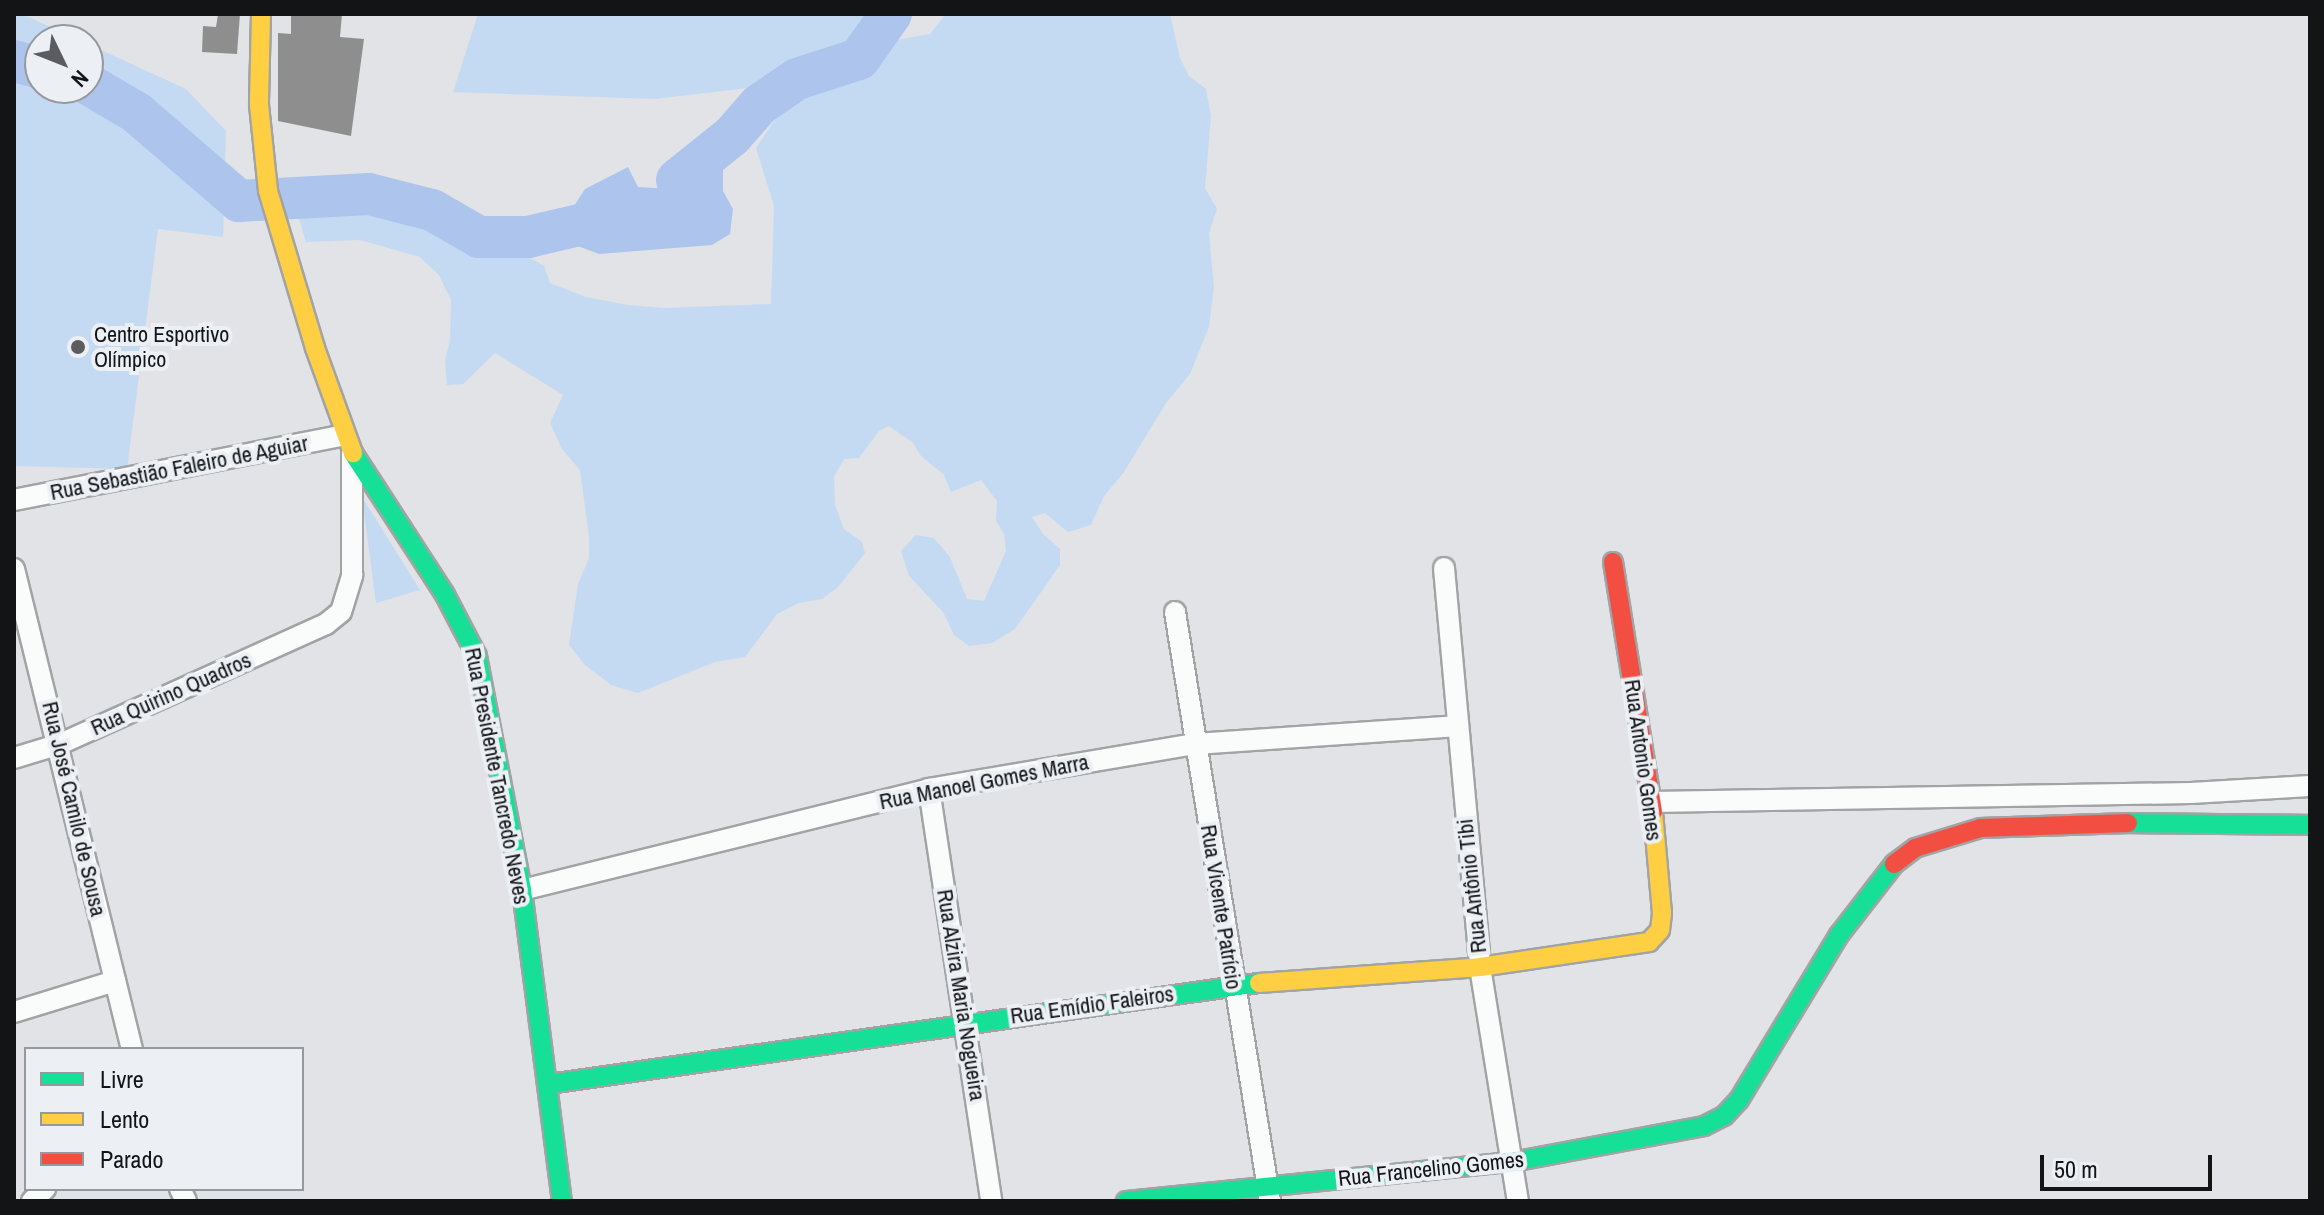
<!DOCTYPE html>
<html>
<head>
<meta charset="utf-8">
<style>
  body { margin:0 }
  #map { position:relative; width:2324px; height:1215px; overflow:hidden; background:#e1e3e6; font-family:"Archivo Narrow",sans-serif }
  div>[style] { position:absolute }
  .green>* { inset:0; background:#c4daf3 }
  .water>* { inset:0; background:#adc5ed }
  .river>* { height:42px; margin:-21px; padding:0 21px; transform-origin:21px; border-radius:21px; background:#adc5ed }
  .building>* { inset:0; background:#8e8e8f }
  .roads { filter:drop-shadow(2px 0 #a2a3a5) drop-shadow(-2px 0 #a2a3a5) drop-shadow(0 2px #a2a3a5) drop-shadow(0 -2px #a2a3a5) }
  .street>* { height:20px; margin:-10px; padding:0 10px; transform-origin:10px; border-radius:10px; background:#fafbfb }
  .fast>* { height:18px; margin:-9px; padding:0 9px; transform-origin:9px; border-radius:9px; background:#16e098 }
  .slow>* { height:18px; margin:-9px; padding:0 9px; transform-origin:9px; border-radius:9px; background:#ffcf43 }
  .jam>* { height:18px; margin:-9px; padding:0 9px; transform-origin:9px; border-radius:9px; background:#f24e42 }
  .dots>* { width:22px; height:22px; translate:-50% -50%; box-sizing:border-box; border:4px solid #ecf0f5; border-radius:50% }
  span { translate:-50% -50%; white-space:nowrap; text-align:center; line-height:1.15; -webkit-text-stroke:8px #ecf0f5; paint-order:stroke }
  .poi-label { font-size:22px; color:#131416 }
  .left { translate:0 -50%; text-align:left }
  .street-label { font-size:22px; color:#131416 }
  .frame { position:absolute; inset:0; border:16px solid #131416; pointer-events:none }
  .legend { position:absolute; left:24px; top:1047px; width:280px; height:144px; box-sizing:border-box; background:#ecf0f5; border:2px solid #95989c; margin:0; padding:10px 14px; list-style:none; font-size:24px; color:#131416 }
  .legend li { display:flex; align-items:center; gap:16px; height:40px }
  .legend b { width:40px; border:2px solid #95989c }
  .north { position:absolute; left:24px; top:24px; width:80px; height:80px; box-sizing:border-box; background:#ecf0f5; border:2px solid #95989c; border-radius:50%; rotate:133deg; font-size:22px; font-weight:700; line-height:32px; text-align:center; color:#131416 }
  .north::after { content:''; display:block; margin:auto; width:28px; height:36px; background:#5b5c5f; clip-path:polygon(50% 0,100% 100%,50% 72%,0 100%) }
  .scale { position:absolute; left:2040px; top:1155px; width:172px; height:36px; box-sizing:border-box; border:4px solid #131416; border-top:0; padding-left:10px; font-size:24px; line-height:28px; white-space:nowrap; color:#131416; -webkit-text-stroke:6px #ecf0f5; paint-order:stroke }
</style>
</head>
<body>
<div id="map">
  <div class="green">
    <i style="clip-path:polygon(14px 14px,22px 14px,79px 40px,40px 40px,40px 88px,88px 88px,88px 44px,186px 89px,226px 131px,223px 237px,158px 229px,127px 469px,14px 466px)"></i>
    <i style="clip-path:polygon(478px 14px,868px 14px,843px 47px,748px 88px,655px 99px,453px 92px)"></i>
    <i style="clip-path:polygon(946px 14px,1170px 14px,1180px 58px,1189px 76px,1206px 89px,1211px 116px,1205px 188px,1217px 209px,1209px 233px,1214px 287px,1209px 327px,1190px 374px,1166px 403px,1124px 472px,1104px 496px,1091px 525px,1068px 532px,1045px 513px,1032px 517px,1043px 534px,1060px 549px,1060px 565px,1015px 629px,992px 643px,969px 646px,954px 635px,943px 612px,909px 576px,901px 551px,916px 535px,934px 538px,950px 557px,967px 599px,984px 601px,1006px 551px,1004px 534px,996px 521px,997px 501px,981px 480px,951px 492px,944px 475px,921px 456px,913px 443px,889px 426px,879px 431px,859px 458px,844px 459px,834px 477px,835px 505px,844px 529px,862px 542px,865px 553px,838px 587px,822px 599px,799px 603px,777px 614px,745px 657px,715px 662px,638px 693px,611px 685px,585px 665px,569px 645px,578px 584px,589px 558px,589px 537px,580px 470px,562px 449px,550px 423px,563px 395px,495px 353px,463px 384px,447px 385px,445px 361px,450px 340px,451px 300px,439px 275px,420px 257px,360px 240px,306px 242px,297px 212px,302px 208px,363px 209px,433px 224px,467px 242px,514px 249px,544px 266px,550px 283px,586px 297px,628px 305px,664px 308px,771px 304px,774px 206px,756px 148px,774px 121px,776px 109px,803px 93px,828px 83px,847px 82px,869px 71px,874px 56px,886px 42px,930px 34px)"></i>
    <i style="clip-path:polygon(362px 497px,420px 590px,376px 603px)"></i>
  </div>
  <div class="water">
    <i style="clip-path:polygon(723px 143px,723px 191px,733px 209px,730px 234px,712px 245px,599px 254px,575px 245px,568px 235px,574px 206px,585px 189px,628px 167px,638px 187px,656px 188px,675px 182px,681px 169px,695px 158px)"></i>
  </div>
  <div class="river">
    <i style="left:14px;top:61px;width:27px;rotate:15deg"></i>
    <i style="left:88px;top:84px;width:57px;rotate:30.6deg"></i>
    <i style="left:137px;top:113px;width:135px;rotate:40.8deg"></i>
    <i style="left:239px;top:201px;width:130px;rotate:-3.1deg"></i>
    <i style="left:369px;top:194px;width:65px;rotate:14.3deg"></i>
    <i style="left:432px;top:210px;width:54px;rotate:29.9deg"></i>
    <i style="left:479px;top:237px;width:49px"></i>
    <i style="left:528px;top:237px;width:97px;rotate:-13.2deg"></i>
    <i style="left:677px;top:180px;width:70px;rotate:-38.7deg"></i>
    <i style="left:732px;top:136px;width:41px;rotate:-48.9deg"></i>
    <i style="left:759px;top:105px;width:46px;rotate:-34.4deg"></i>
    <i style="left:797px;top:79px;width:65px;rotate:-17.9deg"></i>
    <i style="left:859px;top:59px;width:55px;rotate:-54.6deg"></i>
  </div>
  <div class="building">
    <i style="clip-path:polygon(218px 14px,240px 14px,237px 54px,202px 52px,203px 26px,216px 27px)"></i>
    <i style="clip-path:polygon(291px 14px,342px 14px,340px 37px,364px 39px,351px 136px,278px 121px,278px 33px,291px 34px)"></i>
  </div>
  <div class="roads">
    <div class="street">
      <i style="left:14px;top:500px;width:336px;rotate:-11.1deg"></i>
      <i style="left:1444px;top:568px;width:401px;rotate:84.8deg"></i>
      <i style="left:1480px;top:967px;width:237px;rotate:80.8deg"></i>
      <i style="left:14px;top:569px;width:494px;rotate:76.2deg"></i>
      <i style="left:1175px;top:612px;width:597px;rotate:80.84deg"></i>
      <i style="left:14px;top:758px;width:48px;rotate:-16.9deg"></i>
      <i style="left:60px;top:744px;width:292px;rotate:-24.3deg"></i>
      <i style="left:326px;top:624px;width:19px;rotate:-39deg"></i>
      <i style="left:341px;top:612px;width:39px;rotate:-73deg"></i>
      <i style="left:352px;top:575px;width:122px;rotate:-90deg"></i>
      <i style="left:929px;top:789px;width:417px;rotate:81.4deg"></i>
      <i style="left:1652px;top:802px;width:539px;rotate:-0.96deg"></i>
      <i style="left:2191px;top:793px;width:119px;rotate:-3.4deg"></i>
      <i style="left:522px;top:890px;width:419px;rotate:-13.9deg"></i>
      <i style="left:929px;top:789px;width:269px;rotate:-9.6deg"></i>
      <i style="left:1194px;top:744px;width:263px;rotate:-3.9deg"></i>
      <i style="left:14px;top:1012px;width:106px;rotate:-17.1deg"></i>
      <i style="left:180px;top:1189px;width:13px;rotate:63deg"></i>
      <i style="left:32px;top:1201px;width:18px;rotate:-43deg"></i>
    </div>
    <div class="fast">
      <i style="left:353px;top:453px;width:167px;rotate:57deg"></i>
      <i style="left:444px;top:593px;width:71px;rotate:62.4deg"></i>
      <i style="left:477px;top:656px;width:238px;rotate:79.1deg"></i>
      <i style="left:522px;top:890px;width:314px;rotate:82.7deg"></i>
      <i style="left:2128px;top:823px;width:182px;rotate:0.6deg"></i>
      <i style="left:549px;top:1084px;width:717px;rotate:-8.1deg"></i>
      <i style="left:1126px;top:1201px;width:388px;rotate:-5.8deg"></i>
      <i style="left:1512px;top:1162px;width:195px;rotate:-10.6deg"></i>
      <i style="left:1704px;top:1126px;width:22px;rotate:-27deg"></i>
      <i style="left:1724px;top:1116px;width:22px;rotate:-47deg"></i>
      <i style="left:1739px;top:1100px;width:193px;rotate:-58.8deg"></i>
      <i style="left:1839px;top:935px;width:90px;rotate:-52.2deg"></i>
    </div>
    <div class="slow">
      <i style="left:261px;top:14px;width:91px;rotate:91.3deg"></i>
      <i style="left:259px;top:105px;width:86px;rotate:84deg"></i>
      <i style="left:268px;top:191px;width:164px;rotate:73.3deg"></i>
      <i style="left:315px;top:348px;width:112px;rotate:70.1deg"></i>
      <i style="left:1259px;top:983px;width:222px;rotate:-4.1deg"></i>
      <i style="left:1480px;top:967px;width:171px;rotate:-8.4deg"></i>
      <i style="left:1649px;top:942px;width:16px;rotate:-47deg"></i>
      <i style="left:1660px;top:930px;width:17px;rotate:-83deg"></i>
      <i style="left:1662px;top:913px;width:101px;rotate:-95.1deg"></i>
    </div>
    <div class="jam">
      <i style="left:1613px;top:562px;width:253px;rotate:80.9deg"></i>
      <i style="left:1894px;top:864px;width:26px;rotate:-37deg"></i>
      <i style="left:1915px;top:848px;width:69px;rotate:-16.9deg"></i>
      <i style="left:1981px;top:828px;width:147px;rotate:-1.9deg"></i>
    </div>
  </div>
  <div class="dots">
    <i style="left:78px;top:347px;background:#5b5c5f"></i>
  </div>
  <div class="poi-label">
    <span class="left" style="left:94px;top:347px">Centro Esportivo<br>Olímpico</span>
  </div>
  <div class="street-label">
    <span style="left:179px;top:468px;rotate:-11deg">Rua Sebastião Faleiro de Aguiar</span>
    <span style="left:171px;top:694px;rotate:-24deg">Rua Quirino Quadros</span>
    <span style="left:1643px;top:760px;rotate:82deg">Rua Antonio Gomes</span>
    <span style="left:497px;top:776px;rotate:79deg">Rua Presidente Tancredo Neves</span>
    <span style="left:984px;top:782px;rotate:-11deg">Rua Manoel Gomes Marra</span>
    <span style="left:74px;top:809px;rotate:77deg">Rua José Camilo de Sousa</span>
    <span style="left:1472px;top:886px;rotate:-96deg">Rua Antônio Tibi</span>
    <span style="left:1221px;top:907px;rotate:81deg">Rua Vicente Patrício</span>
    <span style="left:961px;top:995px;rotate:81deg">Rua Alzira Maria Nogueira</span>
    <span style="left:1092px;top:1005px;rotate:-8deg">Rua Emídio Faleiros</span>
    <span style="left:1431px;top:1169px;rotate:-6deg">Rua Francelino Gomes</span>
  </div>
  <div class="frame"></div>
  <ul class="legend">
  <li><b style="height:10px;background:#16e098"></b>Livre</li>
  <li><b style="height:10px;background:#ffcf43"></b>Lento</li>
  <li><b style="height:10px;background:#f24e42"></b>Parado</li>
  </ul>
  <div class="north">N</div>
  <div class="scale">50 m</div>
</div>
</body>
</html>
